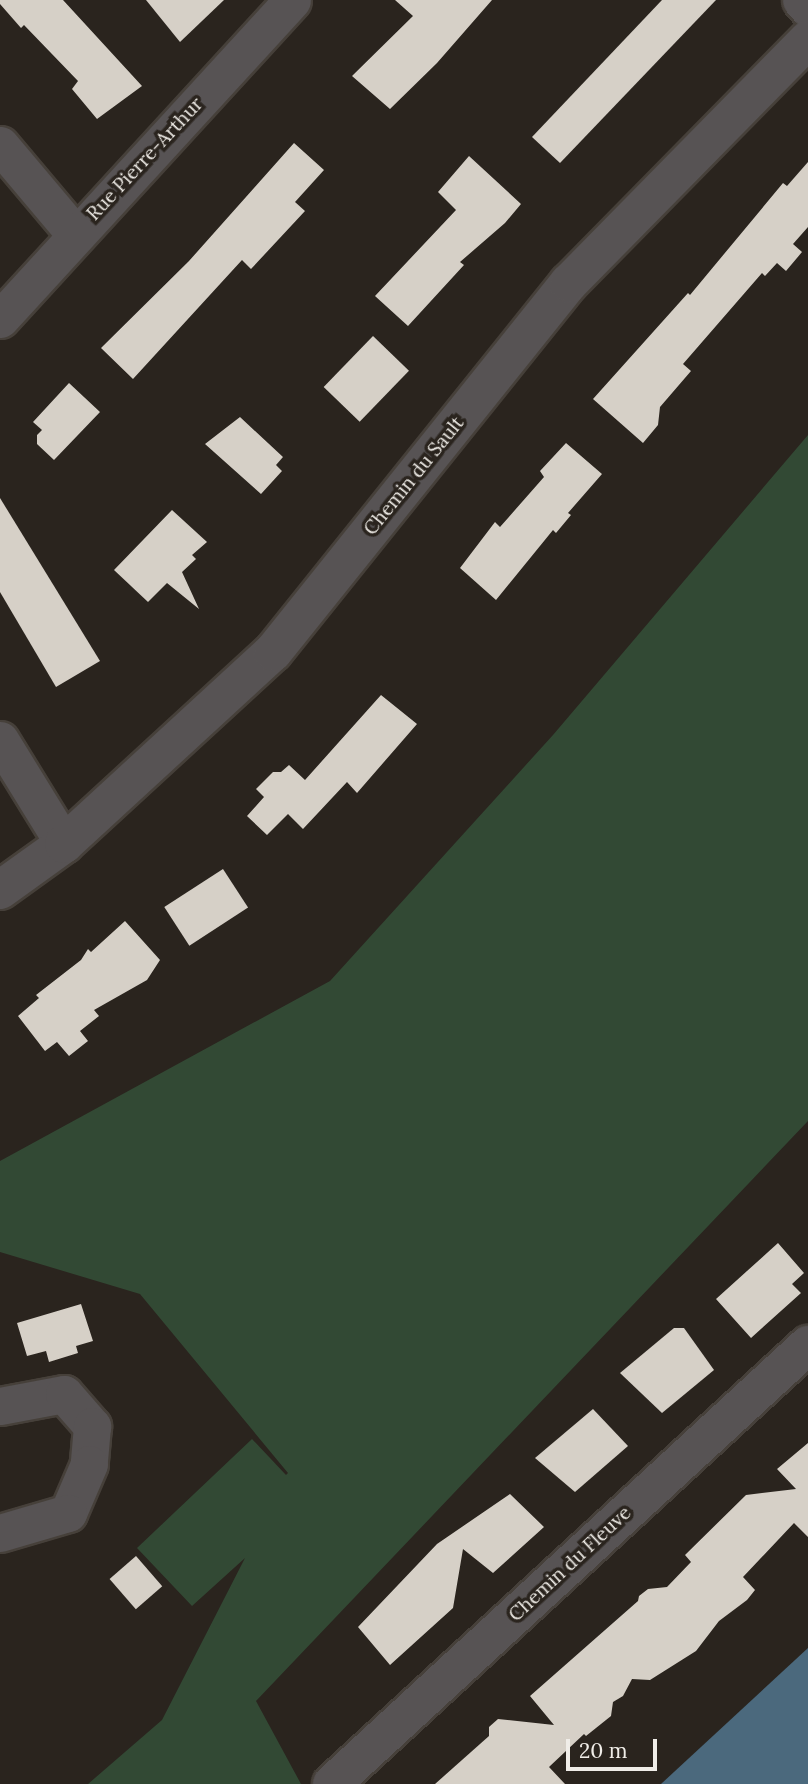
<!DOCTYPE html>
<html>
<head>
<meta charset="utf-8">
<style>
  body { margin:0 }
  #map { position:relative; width:808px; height:1784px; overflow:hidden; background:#2a241e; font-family:Lora,serif }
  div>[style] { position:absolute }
  .green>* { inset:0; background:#324934 }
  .water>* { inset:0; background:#4b697d }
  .building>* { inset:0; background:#d6d0c7; transform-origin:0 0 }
  .roads { filter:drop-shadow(2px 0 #46403a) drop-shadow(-2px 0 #46403a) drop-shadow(0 2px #46403a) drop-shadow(0 -2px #46403a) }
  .minor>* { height:37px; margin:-18.5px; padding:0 18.5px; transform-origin:18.5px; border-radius:18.5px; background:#575354 }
  .tertiary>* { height:38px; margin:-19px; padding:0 19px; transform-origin:19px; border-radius:19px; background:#575354 }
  span { translate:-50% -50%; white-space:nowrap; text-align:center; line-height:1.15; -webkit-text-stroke:7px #2a241e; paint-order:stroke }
  .street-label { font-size:19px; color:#f0ede8 }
  .scale { position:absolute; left:566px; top:1739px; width:91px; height:32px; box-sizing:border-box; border:4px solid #f0ede8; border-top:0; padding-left:9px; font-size:21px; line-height:24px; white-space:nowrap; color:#f0ede8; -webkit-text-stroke:5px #2a241e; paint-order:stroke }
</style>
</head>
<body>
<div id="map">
  <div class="green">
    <i style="clip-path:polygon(808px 435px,808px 1121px,256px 1701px,301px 1784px,88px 1784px,162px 1720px,245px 1558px,192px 1606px,137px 1548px,252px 1439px,286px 1475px,288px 1473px,140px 1294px,0 1252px,0 1161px,330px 981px,553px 735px)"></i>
  </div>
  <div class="water">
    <i style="clip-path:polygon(808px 1648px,808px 1784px,661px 1784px)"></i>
  </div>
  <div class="building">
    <i style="clip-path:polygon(0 0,63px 0,142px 86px,97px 119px,72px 89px,78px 81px,24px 25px,21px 28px,0 4px)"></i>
    <i style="clip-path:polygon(146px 0,224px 0,180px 42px)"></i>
    <i style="clip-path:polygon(395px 0,492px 0,437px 63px,390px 109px,352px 76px,413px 16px)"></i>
    <i style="clip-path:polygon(662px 0,716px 0,560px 163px,532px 137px)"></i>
    <i style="clip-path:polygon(294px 143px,324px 170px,295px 202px,305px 211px,251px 269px,242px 260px,133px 379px,101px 348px,189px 261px)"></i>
    <i style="clip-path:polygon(469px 156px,521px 204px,505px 223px,460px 262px,464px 265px,408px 326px,375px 296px,456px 210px,438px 192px)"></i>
    <i style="clip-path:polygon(808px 162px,808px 227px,793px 244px,802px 252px,786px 271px,777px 263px,765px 276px,762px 273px,683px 364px,691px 371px,660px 407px,658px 425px,643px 443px,593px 399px,688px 293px,690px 295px,783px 183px,787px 186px)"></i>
    <i style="left:373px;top:336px;width:50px;height:71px;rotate:44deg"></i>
    <i style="clip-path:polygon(69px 383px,100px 412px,54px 460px,37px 444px,37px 435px,42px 430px,33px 422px)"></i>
    <i style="clip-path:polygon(240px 417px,283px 457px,276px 465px,282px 471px,261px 494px,205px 444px)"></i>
    <i style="clip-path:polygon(566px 443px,602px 474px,568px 513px,571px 515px,556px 533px,553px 530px,496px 600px,460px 568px,495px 522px,500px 527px,544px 477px,540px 471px)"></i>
    <i style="clip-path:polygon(0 498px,100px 661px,56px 687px,0 592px)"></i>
    <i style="clip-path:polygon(172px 510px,207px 542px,192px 555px,196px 559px,182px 572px,199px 609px,167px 583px,148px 602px,114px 570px)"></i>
    <i style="clip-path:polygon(381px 695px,417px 724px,357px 793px,347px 782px,303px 829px,288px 814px,267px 835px,247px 816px,264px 797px,256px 789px,273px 772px,281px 772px,289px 765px,305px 780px)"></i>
    <i style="left:223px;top:869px;width:46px;height:70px;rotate:57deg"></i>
    <i style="clip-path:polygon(125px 921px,160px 960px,147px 980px,94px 1010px,99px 1016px,80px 1031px,88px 1041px,69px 1056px,57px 1042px,45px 1051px,18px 1016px,39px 998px,36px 995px,81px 960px,88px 949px,91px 952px)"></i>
    <i style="clip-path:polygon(778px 1243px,804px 1273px,792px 1284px,801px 1293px,751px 1338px,716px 1299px)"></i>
    <i style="clip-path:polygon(81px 1304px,93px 1341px,76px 1346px,78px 1353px,49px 1362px,46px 1351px,27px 1356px,17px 1323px)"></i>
    <i style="clip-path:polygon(674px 1328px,684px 1328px,714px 1370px,662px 1413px,620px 1373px)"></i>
    <i style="clip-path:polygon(593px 1409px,628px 1446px,575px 1492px,535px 1458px)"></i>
    <i style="clip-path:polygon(808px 1443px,808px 1537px,794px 1523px,743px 1577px,755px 1590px,747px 1600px,719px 1621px,696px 1651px,650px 1680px,632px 1679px,623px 1696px,613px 1702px,611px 1716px,586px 1736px,584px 1734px,549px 1767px,565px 1784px,435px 1784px,489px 1736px,489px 1727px,498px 1719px,554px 1725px,530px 1696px,638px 1601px,639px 1596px,648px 1589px,667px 1587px,691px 1562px,685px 1555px,746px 1495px,796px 1489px,777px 1469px)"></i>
    <i style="clip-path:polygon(510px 1494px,544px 1527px,493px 1573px,463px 1549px,453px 1608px,390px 1665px,358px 1627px,437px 1544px)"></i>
    <i style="left:136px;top:1556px;width:40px;height:35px;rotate:49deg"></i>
  </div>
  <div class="roads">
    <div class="minor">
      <i style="left:801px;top:0;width:11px;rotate:49deg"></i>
      <i style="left:0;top:145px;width:116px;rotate:49.9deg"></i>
      <i style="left:0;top:319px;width:432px;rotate:-47.5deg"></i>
      <i style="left:0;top:740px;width:122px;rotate:58.4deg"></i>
      <i style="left:0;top:1406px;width:65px;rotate:-10.6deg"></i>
      <i style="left:64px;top:1394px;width:43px;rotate:48.8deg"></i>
      <i style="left:92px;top:1426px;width:38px;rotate:95deg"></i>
      <i style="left:89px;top:1464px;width:53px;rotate:113.2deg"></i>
      <i style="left:68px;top:1513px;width:71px;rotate:163.6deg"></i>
    </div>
    <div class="tertiary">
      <i style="left:0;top:890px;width:79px;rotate:-35.7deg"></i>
      <i style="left:64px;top:844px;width:284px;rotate:-42.6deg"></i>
      <i style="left:273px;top:652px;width:473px;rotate:-51.3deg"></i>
      <i style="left:569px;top:283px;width:341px;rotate:-45.5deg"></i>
      <i style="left:332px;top:1784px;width:648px;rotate:-42.68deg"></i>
    </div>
  </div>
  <div class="street-label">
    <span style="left:145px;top:159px;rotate:-47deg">Rue Pierre-Arthur</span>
    <span style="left:414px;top:476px;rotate:-51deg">Chemin du Sault</span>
    <span style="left:570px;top:1564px;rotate:-43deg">Chemin du Fleuve</span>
  </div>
  <div class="scale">20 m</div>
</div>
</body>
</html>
